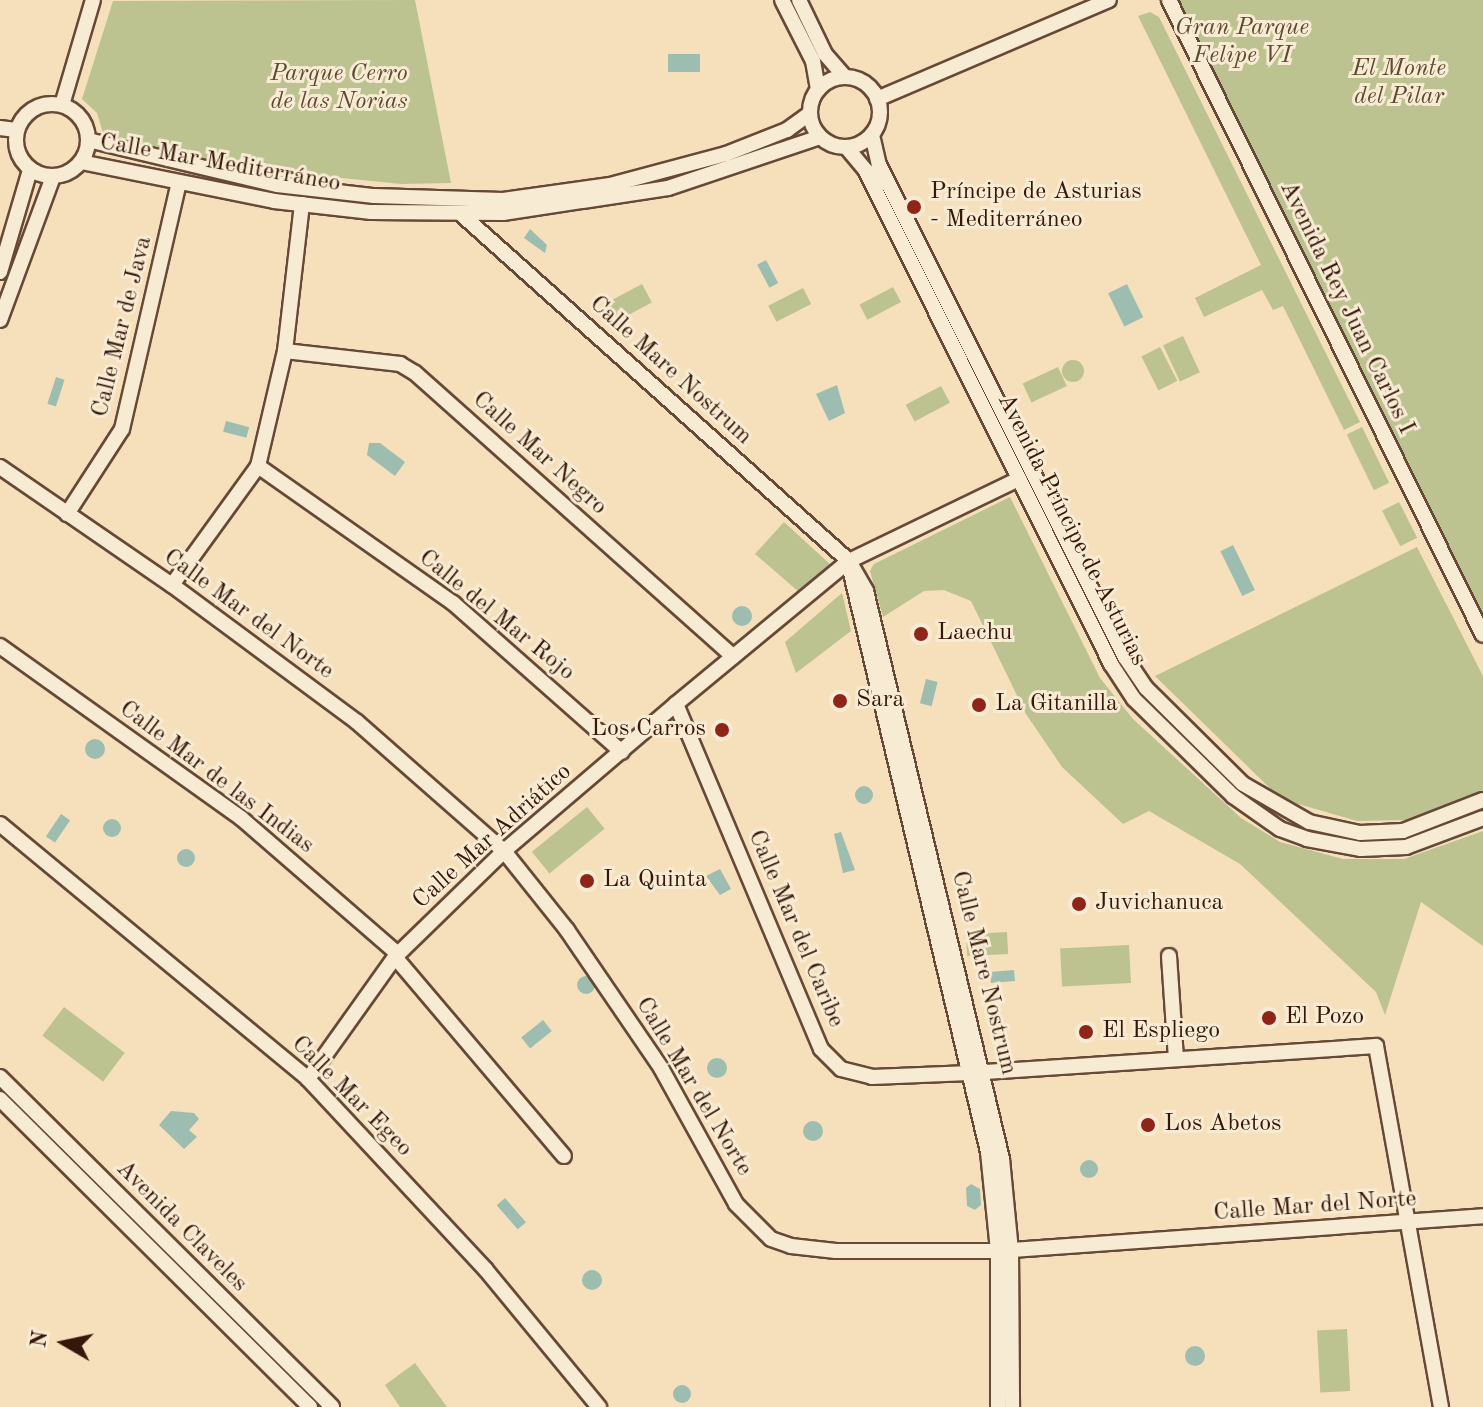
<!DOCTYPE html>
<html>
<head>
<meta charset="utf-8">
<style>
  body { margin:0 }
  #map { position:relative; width:1483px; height:1407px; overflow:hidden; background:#f5e0bb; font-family:"Old Standard TT",serif }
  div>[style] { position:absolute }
  .green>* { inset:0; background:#bcc290; transform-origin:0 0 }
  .round { border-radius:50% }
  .water>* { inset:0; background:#9cbdb0; transform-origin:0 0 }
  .roads { filter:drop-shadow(2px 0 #664936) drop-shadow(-2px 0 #664936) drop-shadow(0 2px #664936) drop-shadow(0 -2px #664936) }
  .minor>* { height:14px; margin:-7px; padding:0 7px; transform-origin:7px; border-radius:7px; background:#f8ebd3 }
  .minor>.ring { margin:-7px; padding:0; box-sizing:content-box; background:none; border:14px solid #f8ebd3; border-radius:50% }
  .dots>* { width:22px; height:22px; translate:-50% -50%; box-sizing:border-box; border:4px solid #f8ebd3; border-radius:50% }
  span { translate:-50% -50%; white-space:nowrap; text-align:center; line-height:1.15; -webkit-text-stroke:6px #f8ebd3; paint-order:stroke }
  .park-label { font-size:24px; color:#5e4a32; font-style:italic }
  .street-label { font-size:24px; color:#361709 }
  .poi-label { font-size:24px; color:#361709 }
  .left { translate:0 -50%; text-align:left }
  .right { translate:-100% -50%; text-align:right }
  .north { position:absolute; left:24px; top:1303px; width:80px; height:80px; -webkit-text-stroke:6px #f8ebd3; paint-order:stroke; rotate:279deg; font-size:22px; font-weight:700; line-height:32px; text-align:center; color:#361709 }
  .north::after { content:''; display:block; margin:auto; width:28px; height:36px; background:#361709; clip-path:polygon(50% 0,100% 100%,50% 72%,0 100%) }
</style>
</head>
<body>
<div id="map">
  <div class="green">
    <i style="clip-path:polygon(415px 0,451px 183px,401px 184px,292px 173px,194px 156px,103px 133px,97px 113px,82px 99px,113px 1px)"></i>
    <i style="clip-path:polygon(1173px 0,1483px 0,1483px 621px,1252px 153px)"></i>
    <i style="clip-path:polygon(1150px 12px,1159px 17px,1360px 422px,1344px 430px,1283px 306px,1273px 310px,1262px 290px,1204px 317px,1195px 298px,1261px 265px,1138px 16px)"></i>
    <i style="left:642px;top:284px;width:21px;height:42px;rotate:62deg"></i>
    <i style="left:893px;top:287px;width:17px;height:38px;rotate:62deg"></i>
    <i style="left:803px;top:288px;width:18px;height:39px;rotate:63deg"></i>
    <i style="left:1183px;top:336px;width:40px;height:22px;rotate:65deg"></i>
    <i style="left:1160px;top:347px;width:38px;height:21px;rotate:63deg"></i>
    <i class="round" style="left:1062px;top:360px;width:22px;height:22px"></i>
    <i style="left:1058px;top:367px;width:21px;height:39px;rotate:65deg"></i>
    <i style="left:941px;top:386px;width:19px;height:40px;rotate:62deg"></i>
    <i style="left:1362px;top:427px;width:62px;height:17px;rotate:64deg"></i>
    <i style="clip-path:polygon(1010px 497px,1100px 678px,1133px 719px,1241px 818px,1280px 842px,1343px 859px,1404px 859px,1483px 831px,1483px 946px,1421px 902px,1385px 1015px,1376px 992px,1240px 864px,1149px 811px,1123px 824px,1062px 767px,1026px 714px,971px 601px,944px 590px,924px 591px,883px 617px,870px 571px,874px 564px)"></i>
    <i style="left:1399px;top:502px;width:40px;height:19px;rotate:63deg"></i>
    <i style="clip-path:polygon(784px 522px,832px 566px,799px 592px,755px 554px)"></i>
    <i style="clip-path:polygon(1417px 547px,1483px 676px,1483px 790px,1465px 799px,1408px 820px,1357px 821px,1281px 799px,1155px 676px)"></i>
    <i style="clip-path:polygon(842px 593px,851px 631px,796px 673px,785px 642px)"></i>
    <i style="left:587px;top:807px;width:28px;height:71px;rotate:51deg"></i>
    <i style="left:1007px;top:932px;width:22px;height:41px;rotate:87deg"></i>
    <i style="left:1129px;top:945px;width:38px;height:69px;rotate:87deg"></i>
    <i style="left:64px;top:1007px;width:76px;height:36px;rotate:37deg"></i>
    <i style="left:1347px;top:1329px;width:62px;height:30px;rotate:87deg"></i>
    <i style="clip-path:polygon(415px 1363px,447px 1407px,400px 1407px,385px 1385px)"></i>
  </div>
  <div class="water">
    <i style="left:668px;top:54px;width:32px;height:18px"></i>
    <i style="clip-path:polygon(530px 229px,547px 245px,545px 253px,524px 238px)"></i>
    <i style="left:766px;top:260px;width:26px;height:10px;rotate:62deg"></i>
    <i style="left:1127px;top:284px;width:37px;height:21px;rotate:64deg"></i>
    <i style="left:56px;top:377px;width:9px;height:28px;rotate:18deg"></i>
    <i style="clip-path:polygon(837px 385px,845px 413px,829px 421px,816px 394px)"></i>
    <i style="left:226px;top:421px;width:24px;height:11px;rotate:15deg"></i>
    <i style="clip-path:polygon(369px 443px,380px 443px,405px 462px,395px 476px,367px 455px)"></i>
    <i style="left:1233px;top:545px;width:50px;height:14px;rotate:64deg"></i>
    <i class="round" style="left:732px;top:606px;width:20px;height:20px"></i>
    <i style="left:926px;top:679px;width:12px;height:25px;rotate:14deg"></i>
    <i class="round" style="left:85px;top:739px;width:20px;height:20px"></i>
    <i class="round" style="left:855px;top:786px;width:18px;height:18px"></i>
    <i style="left:61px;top:814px;width:11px;height:27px;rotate:34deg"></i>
    <i class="round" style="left:103px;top:819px;width:18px;height:18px"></i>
    <i style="clip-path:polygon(841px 832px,855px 870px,843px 873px,834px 834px)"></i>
    <i class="round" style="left:177px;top:849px;width:18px;height:18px"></i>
    <i style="clip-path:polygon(720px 869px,731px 889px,720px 895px,706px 876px)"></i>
    <i style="left:1014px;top:970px;width:11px;height:24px;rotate:85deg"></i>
    <i class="round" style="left:577px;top:976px;width:18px;height:18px"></i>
    <i style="left:543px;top:1020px;width:14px;height:28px;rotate:51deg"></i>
    <i class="round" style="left:707px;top:1058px;width:20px;height:20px"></i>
    <i style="clip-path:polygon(171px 1111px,194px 1113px,199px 1119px,189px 1130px,197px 1137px,184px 1149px,159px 1125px)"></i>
    <i class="round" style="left:803px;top:1121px;width:20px;height:20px"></i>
    <i class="round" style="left:1080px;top:1160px;width:18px;height:18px"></i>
    <i style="clip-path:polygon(971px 1184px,980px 1189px,981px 1205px,975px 1210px,967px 1206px,966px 1188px)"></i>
    <i style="left:505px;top:1198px;width:32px;height:11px;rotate:49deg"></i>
    <i class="round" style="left:582px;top:1270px;width:20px;height:20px"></i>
    <i class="round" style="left:1185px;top:1346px;width:20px;height:20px"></i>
    <i class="round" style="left:673px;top:1385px;width:18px;height:18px"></i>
  </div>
  <div class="roads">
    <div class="minor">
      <i style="left:782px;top:0;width:68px;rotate:63.1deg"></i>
      <i style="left:813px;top:61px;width:28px;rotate:80deg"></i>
      <i style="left:799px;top:0;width:60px;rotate:64.3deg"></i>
      <i style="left:825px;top:54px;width:30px;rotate:49deg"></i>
      <i style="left:1169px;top:0;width:708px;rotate:63.69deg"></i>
      <i class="ring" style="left:810px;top:77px;width:56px;height:56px"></i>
      <i style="left:877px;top:99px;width:252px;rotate:-23.1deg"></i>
      <i class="ring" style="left:16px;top:104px;width:58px;height:58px"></i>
      <i style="left:62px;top:105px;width:109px;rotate:-73.6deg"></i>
      <i style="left:0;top:128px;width:16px;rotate:7deg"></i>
      <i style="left:872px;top:135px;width:31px;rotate:77deg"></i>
      <i style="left:879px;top:165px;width:550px;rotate:63.43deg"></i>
      <i style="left:1125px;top:657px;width:37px;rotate:56deg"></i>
      <i style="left:1146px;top:688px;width:136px;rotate:44.7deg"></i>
      <i style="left:1243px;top:784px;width:76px;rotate:29.9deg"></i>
      <i style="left:1309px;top:822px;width:52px;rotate:12.2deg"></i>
      <i style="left:1360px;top:833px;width:43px;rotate:-2.7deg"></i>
      <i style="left:1403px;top:831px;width:86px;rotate:-21.2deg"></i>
      <i style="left:88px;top:140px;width:194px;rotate:13.4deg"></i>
      <i style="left:277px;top:185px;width:98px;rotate:6.5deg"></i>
      <i style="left:374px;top:196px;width:129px;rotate:1.8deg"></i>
      <i style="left:503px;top:200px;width:108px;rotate:-8deg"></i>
      <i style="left:610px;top:185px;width:120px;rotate:-15deg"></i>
      <i style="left:726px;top:154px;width:66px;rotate:-21.5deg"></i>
      <i style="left:787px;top:130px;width:27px;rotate:-36deg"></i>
      <i style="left:847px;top:148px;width:30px;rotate:50deg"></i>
      <i style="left:866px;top:171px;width:551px;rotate:63.57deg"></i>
      <i style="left:1111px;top:664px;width:42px;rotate:56.7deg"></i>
      <i style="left:1134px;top:699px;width:139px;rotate:44.4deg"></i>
      <i style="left:1233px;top:796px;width:57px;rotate:35.1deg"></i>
      <i style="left:1280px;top:829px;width:29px;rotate:20deg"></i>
      <i style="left:1307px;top:839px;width:55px;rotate:10.5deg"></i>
      <i style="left:1361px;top:849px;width:45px;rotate:-2.5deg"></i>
      <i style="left:1406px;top:847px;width:82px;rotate:-20.6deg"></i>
      <i style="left:81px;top:162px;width:197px;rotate:11.4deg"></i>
      <i style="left:274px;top:201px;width:98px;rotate:6.5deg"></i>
      <i style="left:371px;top:212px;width:132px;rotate:0.4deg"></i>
      <i style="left:503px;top:213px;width:167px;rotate:-8.6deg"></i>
      <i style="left:668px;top:188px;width:160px;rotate:-18.5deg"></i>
      <i style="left:461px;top:214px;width:521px;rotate:41.81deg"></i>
      <i style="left:849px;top:561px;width:34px;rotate:60deg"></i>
      <i style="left:866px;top:591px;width:584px;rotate:76.53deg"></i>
      <i style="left:1002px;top:1159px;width:91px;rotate:84.4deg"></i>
      <i style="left:1011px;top:1250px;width:157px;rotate:89.6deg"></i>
      <i style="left:0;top:272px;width:106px;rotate:-73.6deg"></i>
      <i style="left:0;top:320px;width:153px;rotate:-69.7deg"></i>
      <i style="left:285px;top:351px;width:116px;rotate:6.4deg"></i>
      <i style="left:400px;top:364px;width:17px;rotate:31deg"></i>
      <i style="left:415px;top:373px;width:426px;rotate:41.7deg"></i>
      <i style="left:258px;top:466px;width:238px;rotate:35.1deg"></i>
      <i style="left:453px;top:603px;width:225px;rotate:41.4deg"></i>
      <i style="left:0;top:467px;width:209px;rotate:34.5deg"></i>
      <i style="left:172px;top:585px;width:230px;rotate:36.5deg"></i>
      <i style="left:357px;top:722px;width:196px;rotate:41.3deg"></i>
      <i style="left:504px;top:851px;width:101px;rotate:51.4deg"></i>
      <i style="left:567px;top:930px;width:167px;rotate:55.7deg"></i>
      <i style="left:661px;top:1068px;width:155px;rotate:61.1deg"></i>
      <i style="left:736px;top:1204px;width:49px;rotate:45deg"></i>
      <i style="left:771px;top:1239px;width:21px;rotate:19deg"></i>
      <i style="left:791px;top:1246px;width:45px;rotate:6.3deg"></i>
      <i style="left:836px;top:1251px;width:162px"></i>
      <i style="left:998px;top:1251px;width:486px;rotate:-4.1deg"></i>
      <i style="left:67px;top:514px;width:101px;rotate:-57.1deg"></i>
      <i style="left:122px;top:429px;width:253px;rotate:-77deg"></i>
      <i style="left:850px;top:569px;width:599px;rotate:76.68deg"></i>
      <i style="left:988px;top:1152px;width:100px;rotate:84.2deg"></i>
      <i style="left:998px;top:1251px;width:156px;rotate:90deg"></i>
      <i style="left:172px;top:585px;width:147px;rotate:-54.1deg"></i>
      <i style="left:258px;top:466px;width:118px;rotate:-76.8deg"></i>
      <i style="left:285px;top:351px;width:148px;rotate:-83.4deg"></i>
      <i style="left:0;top:646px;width:296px;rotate:35.5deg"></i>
      <i style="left:241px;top:818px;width:208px;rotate:40.9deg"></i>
      <i style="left:676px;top:704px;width:374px;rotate:67.2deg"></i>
      <i style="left:821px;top:1049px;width:28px;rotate:45deg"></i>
      <i style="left:841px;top:1069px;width:32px;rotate:14deg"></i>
      <i style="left:872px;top:1077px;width:98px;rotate:-2.3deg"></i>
      <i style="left:970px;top:1073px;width:407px;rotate:-3.8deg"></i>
      <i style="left:1376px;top:1046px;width:367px;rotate:79.8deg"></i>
      <i style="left:0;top:824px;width:400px;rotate:39.6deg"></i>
      <i style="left:308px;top:1079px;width:261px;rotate:47deg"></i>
      <i style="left:486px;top:1270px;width:178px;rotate:50.5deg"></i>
      <i style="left:1169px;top:956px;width:103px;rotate:86.1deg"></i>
      <i style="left:395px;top:957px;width:261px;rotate:49.7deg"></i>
      <i style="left:0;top:1077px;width:468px;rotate:44.8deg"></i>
      <i style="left:308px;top:1079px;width:150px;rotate:-54.5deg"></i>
      <i style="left:395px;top:957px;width:152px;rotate:-44.2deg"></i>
      <i style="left:504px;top:851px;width:226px;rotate:-40.5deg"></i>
      <i style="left:676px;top:704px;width:224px;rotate:-39.6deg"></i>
      <i style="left:849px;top:561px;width:189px;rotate:-25.8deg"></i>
      <i style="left:0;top:1099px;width:437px;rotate:44.8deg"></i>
    </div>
  </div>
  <div class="dots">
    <i style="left:914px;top:207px;background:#8f2418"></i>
    <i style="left:921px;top:634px;background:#8f2418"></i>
    <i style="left:840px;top:701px;background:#8f2418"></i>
    <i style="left:979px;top:705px;background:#8f2418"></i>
    <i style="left:722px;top:730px;background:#8f2418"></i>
    <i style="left:587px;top:881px;background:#8f2418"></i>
    <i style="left:1079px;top:904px;background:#8f2418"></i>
    <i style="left:1269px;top:1018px;background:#8f2418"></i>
    <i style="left:1086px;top:1032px;background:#8f2418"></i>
    <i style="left:1148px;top:1125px;background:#8f2418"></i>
  </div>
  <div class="park-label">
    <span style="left:1242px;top:43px">Gran Parque<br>Felipe VI</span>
    <span style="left:1399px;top:84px">El Monte<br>del Pilar</span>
    <span style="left:339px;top:89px">Parque Cerro<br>de las Norias</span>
  </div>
  <div class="street-label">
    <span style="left:220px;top:164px;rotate:10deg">Calle Mar Mediterráneo</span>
    <span style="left:1346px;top:308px;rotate:64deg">Avenida Rey Juan Carlos I</span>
    <span style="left:123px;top:327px;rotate:-76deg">Calle Mar de Java</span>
    <span style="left:670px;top:371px;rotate:42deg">Calle Mare Nostrum</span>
    <span style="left:539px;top:454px;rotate:42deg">Calle Mar Negro</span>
    <span style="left:1071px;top:530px;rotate:63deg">Avenida Príncipe de Asturias</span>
    <span style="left:248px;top:615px;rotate:36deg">Calle Mar del Norte</span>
    <span style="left:496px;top:616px;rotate:39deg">Calle del Mar Rojo</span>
    <span style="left:216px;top:778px;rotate:37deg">Calle Mar de las Indias</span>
    <span style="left:493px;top:837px;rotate:-42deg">Calle Mar Adriático</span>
    <span style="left:795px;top:929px;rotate:67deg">Calle Mar del Caribe</span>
    <span style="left:983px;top:973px;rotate:76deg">Calle Mare Nostrum</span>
    <span style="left:693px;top:1087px;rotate:59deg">Calle Mar del Norte</span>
    <span style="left:351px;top:1097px;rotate:45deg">Calle Mar Egeo</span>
    <span style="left:1315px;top:1207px;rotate:-4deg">Calle Mar del Norte</span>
    <span style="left:181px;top:1227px;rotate:45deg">Avenida Claveles</span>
  </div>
  <div class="poi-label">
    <span class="left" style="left:930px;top:207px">Príncipe de Asturias<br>- Mediterráneo</span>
    <span class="left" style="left:937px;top:634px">Laechu</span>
    <span class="left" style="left:856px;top:701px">Sara</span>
    <span class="left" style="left:995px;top:705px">La Gitanilla</span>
    <span class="right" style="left:706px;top:730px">Los Carros</span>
    <span class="left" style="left:603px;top:881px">La Quinta</span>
    <span class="left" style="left:1095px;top:904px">Juvichanuca</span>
    <span class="left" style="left:1285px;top:1018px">El Pozo</span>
    <span class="left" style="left:1102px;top:1032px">El Espliego</span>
    <span class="left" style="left:1164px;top:1125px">Los Abetos</span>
  </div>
  <div class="north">N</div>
</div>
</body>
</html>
